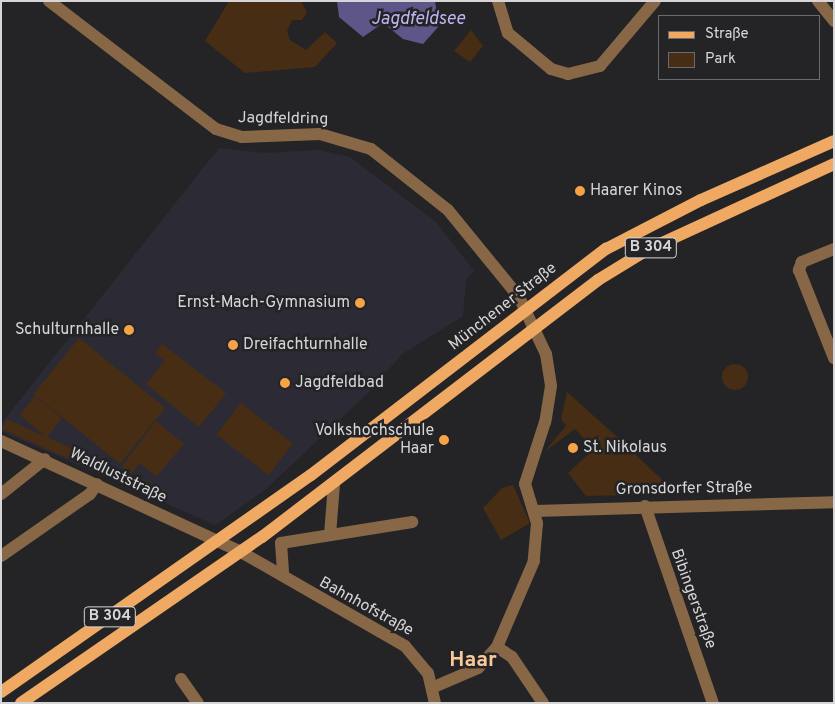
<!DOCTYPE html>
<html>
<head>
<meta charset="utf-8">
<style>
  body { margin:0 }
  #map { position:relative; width:835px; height:704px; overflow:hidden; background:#242427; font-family:Overpass,sans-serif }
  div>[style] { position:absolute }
  .built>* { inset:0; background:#2c2b35 }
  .green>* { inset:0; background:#462d13; transform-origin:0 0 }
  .round { border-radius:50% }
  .water>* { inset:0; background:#5e5689 }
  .minor>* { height:12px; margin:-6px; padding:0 6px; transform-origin:6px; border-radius:6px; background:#886747 }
  .major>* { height:12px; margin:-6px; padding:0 6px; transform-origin:6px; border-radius:6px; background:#efa963 }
  .dots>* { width:14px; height:14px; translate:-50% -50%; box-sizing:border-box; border:2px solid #242427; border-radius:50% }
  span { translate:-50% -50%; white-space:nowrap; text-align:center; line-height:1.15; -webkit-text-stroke:5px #242427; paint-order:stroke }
  .shield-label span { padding:1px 4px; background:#242427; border:1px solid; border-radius:4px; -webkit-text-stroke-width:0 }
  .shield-label { font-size:15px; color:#d6d6d9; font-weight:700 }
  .street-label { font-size:16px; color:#d6d6d9 }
  .poi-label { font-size:16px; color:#d6d6d9 }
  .left { translate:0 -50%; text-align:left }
  .right { translate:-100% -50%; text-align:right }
  .water-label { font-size:18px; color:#beb6f5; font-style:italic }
  .district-label { font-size:21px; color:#f9c99c; font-weight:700 }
  .frame { position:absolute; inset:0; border:2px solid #d6d6d9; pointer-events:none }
  .legend { position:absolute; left:658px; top:15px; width:162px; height:65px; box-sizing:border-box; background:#242427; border:1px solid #6b6b6e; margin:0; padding:6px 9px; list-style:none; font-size:15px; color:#d6d6d9 }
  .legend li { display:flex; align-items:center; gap:10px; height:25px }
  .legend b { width:25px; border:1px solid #6b6b6e }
</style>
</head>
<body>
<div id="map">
  <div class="built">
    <i style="clip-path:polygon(219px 148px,266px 153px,318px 150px,350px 157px,436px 222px,474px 271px,466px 280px,463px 316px,402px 354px,370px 391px,265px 490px,215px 525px,1px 431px,1px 424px)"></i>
  </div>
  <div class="green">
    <i style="clip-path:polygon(229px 1px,301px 1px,307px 12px,302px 20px,292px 20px,287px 31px,290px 40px,306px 50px,325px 32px,337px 43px,315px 67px,245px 73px,205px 41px)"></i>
    <i style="clip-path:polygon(471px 30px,483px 46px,470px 62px,454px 51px)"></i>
    <i style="left:79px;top:338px;width:111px;height:72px;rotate:39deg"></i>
    <i style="clip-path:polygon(162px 344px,226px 393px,199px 427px,146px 384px,165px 361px,155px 353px)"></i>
    <i class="round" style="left:722px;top:364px;width:26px;height:26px"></i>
    <i style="clip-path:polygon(567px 392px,614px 434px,677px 494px,586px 496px,568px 473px,594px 449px,575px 429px,544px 452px,566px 426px,561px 419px)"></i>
    <i style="clip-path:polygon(35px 396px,62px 418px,47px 437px,165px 490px,161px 500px,2px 429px,7px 419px,46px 437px,20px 415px)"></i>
    <i style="left:241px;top:403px;width:66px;height:40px;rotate:38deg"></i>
    <i style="clip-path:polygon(156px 421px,184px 444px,156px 477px,140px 463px,131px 474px,122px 466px)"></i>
    <i style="clip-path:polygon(513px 485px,530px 523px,501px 540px,483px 508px,502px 488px)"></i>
  </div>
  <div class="water">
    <i style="clip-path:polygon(337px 1px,435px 1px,439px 26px,423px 44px,403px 39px,383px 23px,363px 37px,339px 17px)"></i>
  </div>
  <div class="minor">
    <i style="left:49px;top:1px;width:210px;rotate:37.5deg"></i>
    <i style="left:216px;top:129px;width:27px;rotate:17deg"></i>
    <i style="left:242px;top:137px;width:78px;rotate:-2.2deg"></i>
    <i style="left:320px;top:134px;width:53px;rotate:16.4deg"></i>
    <i style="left:371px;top:149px;width:98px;rotate:38.4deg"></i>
    <i style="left:448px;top:210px;width:112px;rotate:50.8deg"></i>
    <i style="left:519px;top:297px;width:63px;rotate:64.7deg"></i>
    <i style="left:546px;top:354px;width:32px;rotate:81deg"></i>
    <i style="left:551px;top:386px;width:36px;rotate:99deg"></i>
    <i style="left:545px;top:422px;width:65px;rotate:107.9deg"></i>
    <i style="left:525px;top:484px;width:41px;rotate:72.9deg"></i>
    <i style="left:537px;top:523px;width:38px;rotate:95deg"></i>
    <i style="left:534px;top:561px;width:94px;rotate:113.3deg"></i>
    <i style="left:497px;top:647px;width:28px;rotate:132deg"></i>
    <i style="left:478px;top:668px;width:48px;rotate:156.6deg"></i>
    <i style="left:498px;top:1px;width:34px;rotate:73deg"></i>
    <i style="left:508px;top:33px;width:56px;rotate:39.9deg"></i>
    <i style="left:551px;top:69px;width:18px;rotate:16deg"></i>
    <i style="left:568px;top:74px;width:33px;rotate:-14deg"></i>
    <i style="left:600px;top:66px;width:85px;rotate:-49.8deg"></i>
    <i style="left:818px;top:1px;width:26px;rotate:51deg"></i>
    <i style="left:834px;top:249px;width:35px;rotate:158deg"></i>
    <i style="left:802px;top:262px;width:9px;rotate:111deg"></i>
    <i style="left:799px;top:270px;width:95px;rotate:68.3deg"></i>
    <i style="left:1px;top:441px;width:264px;rotate:24.8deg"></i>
    <i style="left:241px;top:552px;width:189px;rotate:29.8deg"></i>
    <i style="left:405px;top:646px;width:35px;rotate:50deg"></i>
    <i style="left:428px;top:673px;width:31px;rotate:77deg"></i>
    <i style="left:1px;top:494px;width:56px;rotate:-38.5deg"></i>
    <i style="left:645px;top:506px;width:208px;rotate:71deg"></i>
    <i style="left:535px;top:511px;width:299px;rotate:-1.7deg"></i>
    <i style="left:330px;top:535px;width:51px;rotate:-85.5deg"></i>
    <i style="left:281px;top:543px;width:133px;rotate:-9.1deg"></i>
    <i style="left:281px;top:543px;width:32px;rotate:86deg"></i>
    <i style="left:1px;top:556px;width:108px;rotate:-34.9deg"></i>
    <i style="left:90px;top:494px;width:12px;rotate:-55deg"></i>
    <i style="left:497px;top:647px;width:18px;rotate:34deg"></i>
    <i style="left:512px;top:657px;width:55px;rotate:56deg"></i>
    <i style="left:181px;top:679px;width:29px;rotate:55deg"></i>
  </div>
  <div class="major">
    <i style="left:1px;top:692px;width:378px;rotate:-35deg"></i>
    <i style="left:311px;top:475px;width:372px;rotate:-37.5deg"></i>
    <i style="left:606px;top:249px;width:107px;rotate:-27.3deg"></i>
    <i style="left:701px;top:200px;width:145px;rotate:-23.9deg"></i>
    <i style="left:21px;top:703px;width:293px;rotate:-34.6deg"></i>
    <i style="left:262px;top:537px;width:423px;rotate:-37.4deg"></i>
    <i style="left:598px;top:280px;width:57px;rotate:-31.5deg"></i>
    <i style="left:647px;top:250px;width:206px;rotate:-24.7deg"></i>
  </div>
  <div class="dots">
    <i style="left:580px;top:191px;background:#f6a247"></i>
    <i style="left:360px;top:303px;background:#f6a247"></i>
    <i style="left:129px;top:330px;background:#f6a247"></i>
    <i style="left:233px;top:345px;background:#f6a247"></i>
    <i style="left:285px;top:383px;background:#f6a247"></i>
    <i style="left:444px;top:440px;background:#f6a247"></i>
    <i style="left:573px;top:448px;background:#f6a247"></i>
  </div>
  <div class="shield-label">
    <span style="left:651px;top:248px">B 304</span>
    <span style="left:110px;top:617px">B 304</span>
  </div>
  <div class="street-label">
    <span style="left:283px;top:119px;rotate:1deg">Jagdfeldring</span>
    <span style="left:503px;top:307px;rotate:-38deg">Münchener Straße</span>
    <span style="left:118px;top:476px;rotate:26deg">Waldluststraße</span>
    <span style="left:684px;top:489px;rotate:-1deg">Gronsdorfer Straße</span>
    <span style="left:693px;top:599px;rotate:70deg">Bibingerstraße</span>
    <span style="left:366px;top:607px;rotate:29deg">Bahnhofstraße</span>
  </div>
  <div class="poi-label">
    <span class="left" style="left:590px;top:191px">Haarer Kinos</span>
    <span class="right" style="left:350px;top:303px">Ernst-Mach-Gymnasium</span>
    <span class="right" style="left:119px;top:330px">Schulturnhalle</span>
    <span class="left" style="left:243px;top:345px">Dreifachturnhalle</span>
    <span class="left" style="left:295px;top:383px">Jagdfeldbad</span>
    <span class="right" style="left:434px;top:440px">Volkshochschule<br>Haar</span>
    <span class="left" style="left:583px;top:448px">St. Nikolaus</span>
  </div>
  <div class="water-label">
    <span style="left:418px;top:20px">Jagdfeldsee</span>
  </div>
  <div class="district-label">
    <span style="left:473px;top:661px">Haar</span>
  </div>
  <div class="frame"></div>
  <ul class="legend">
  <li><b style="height:6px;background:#efa963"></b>Straße</li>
  <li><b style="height:14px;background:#462d13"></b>Park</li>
  </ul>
</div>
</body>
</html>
